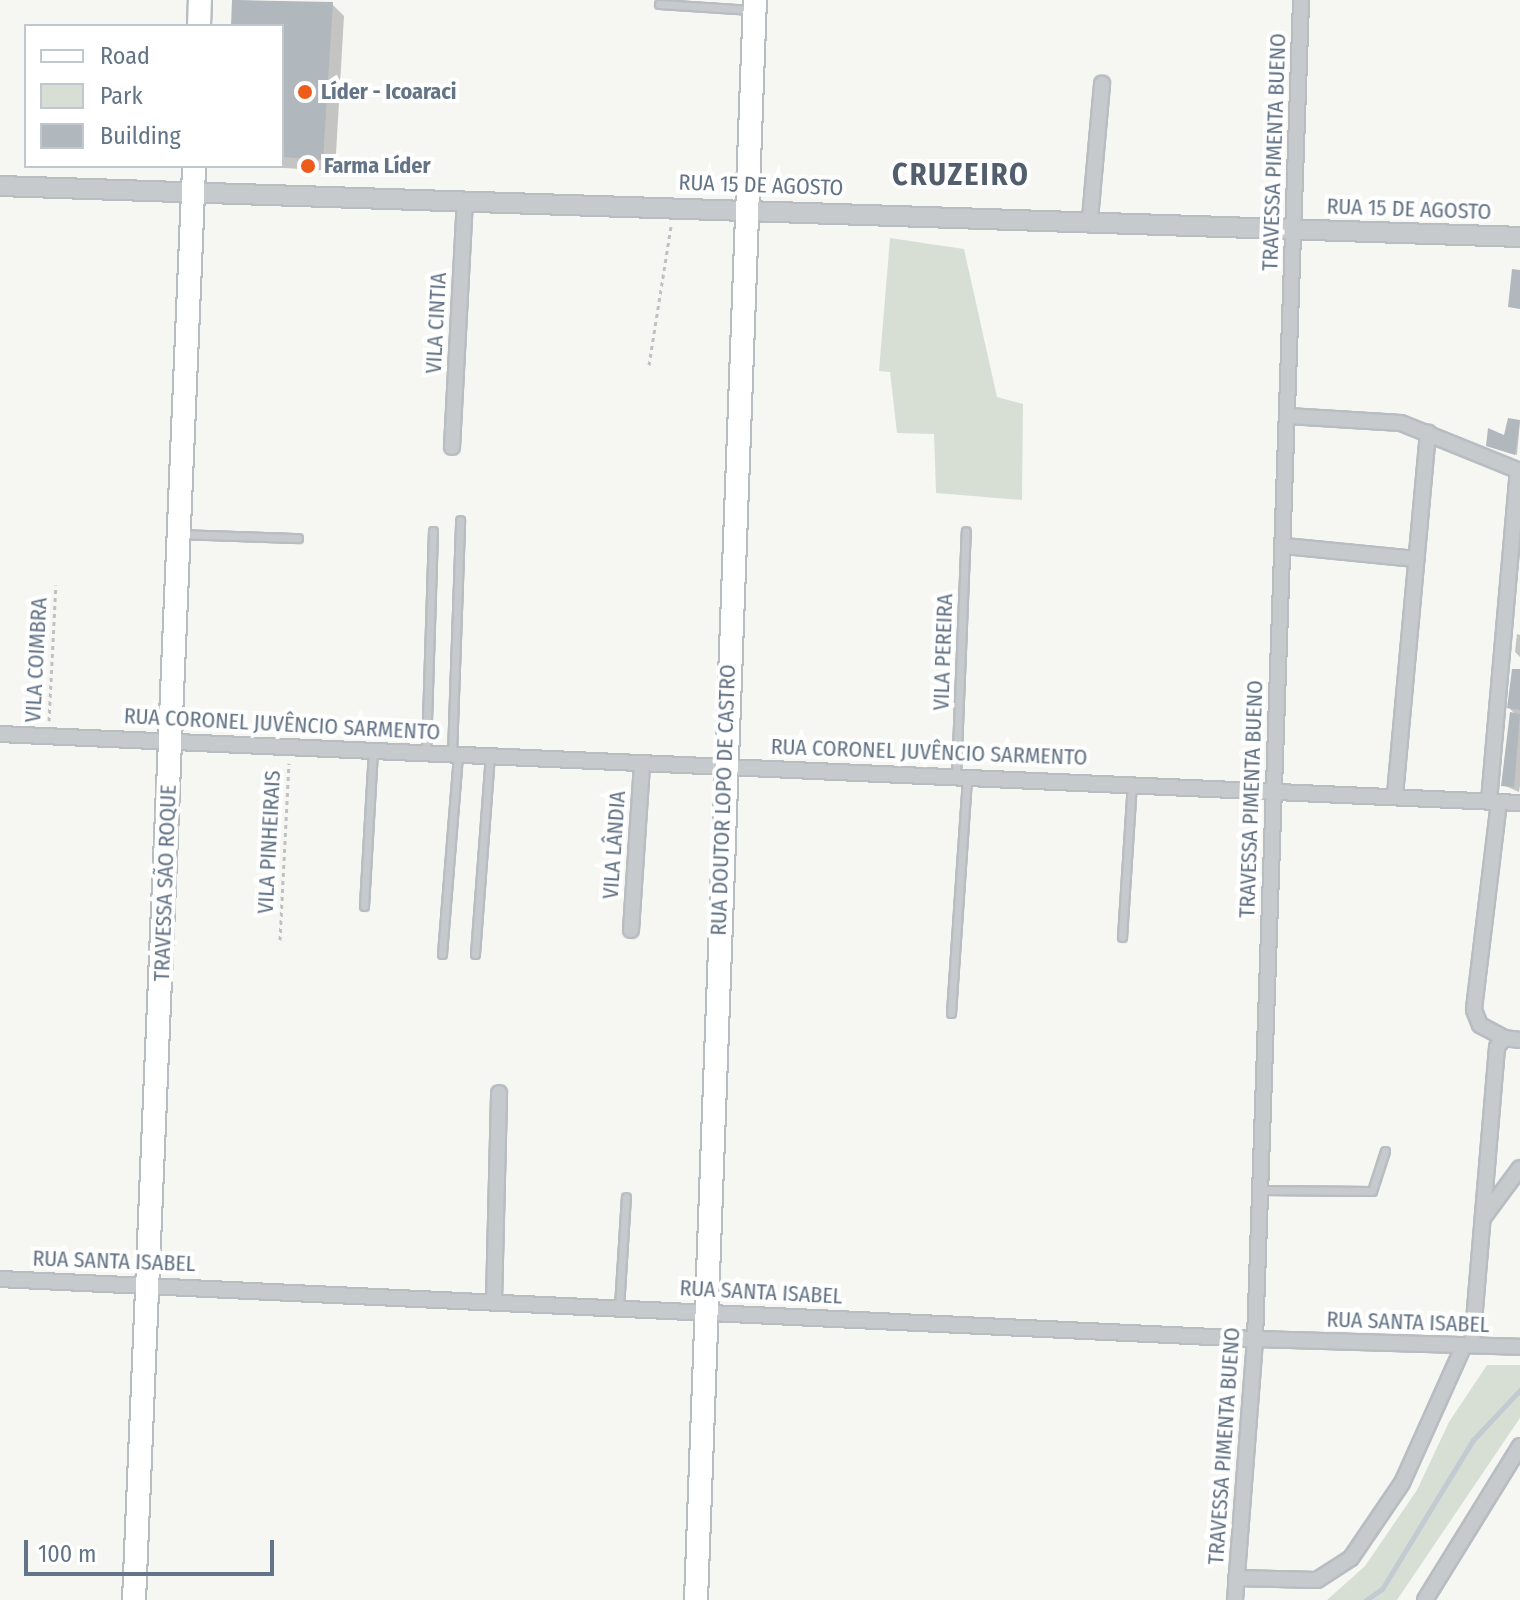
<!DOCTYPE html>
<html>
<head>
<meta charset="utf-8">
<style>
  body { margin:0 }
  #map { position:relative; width:1520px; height:1600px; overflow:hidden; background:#f6f7f3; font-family:"Fira Sans Condensed",sans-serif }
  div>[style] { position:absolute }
  .green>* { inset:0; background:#d7dfd4 }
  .shadow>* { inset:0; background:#0003 }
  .stream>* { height:5px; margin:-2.5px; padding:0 2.5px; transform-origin:2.5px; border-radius:2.5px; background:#c2cbd1 }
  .building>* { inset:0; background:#b0b7bd }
  .path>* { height:3px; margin-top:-1.5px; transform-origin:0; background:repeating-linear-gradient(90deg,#bfc1c4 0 4px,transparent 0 8px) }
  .roads { filter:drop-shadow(2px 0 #b8bdc2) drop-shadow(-2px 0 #b8bdc2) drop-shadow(0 2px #b8bdc2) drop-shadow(0 -2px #b8bdc2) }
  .service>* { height:7px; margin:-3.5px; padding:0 3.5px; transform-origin:3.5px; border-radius:3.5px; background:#c6cacd }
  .minor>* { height:14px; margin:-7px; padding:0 7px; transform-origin:7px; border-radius:7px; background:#c6cacd }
  .tertiary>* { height:18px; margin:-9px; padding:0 9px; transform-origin:9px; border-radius:9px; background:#c6cacd }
  .secondary>* { height:22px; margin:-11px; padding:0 11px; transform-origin:11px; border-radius:11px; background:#fff }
  .dots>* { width:22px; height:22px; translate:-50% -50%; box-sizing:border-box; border:4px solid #fff; border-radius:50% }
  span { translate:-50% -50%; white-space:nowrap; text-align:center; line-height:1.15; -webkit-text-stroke:8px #fff; paint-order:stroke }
  .poi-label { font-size:22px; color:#637486; font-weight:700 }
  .left { translate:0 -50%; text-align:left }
  .street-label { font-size:22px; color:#637486 }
  .district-label { font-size:30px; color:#525e6b; font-weight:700; letter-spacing:2px }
  .legend { position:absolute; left:24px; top:24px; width:260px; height:144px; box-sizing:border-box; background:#fff; border:2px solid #c1c7cf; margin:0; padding:10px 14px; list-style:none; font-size:24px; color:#637486 }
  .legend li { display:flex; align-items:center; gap:16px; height:40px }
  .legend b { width:40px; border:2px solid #c1c7cf }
  .scale { position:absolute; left:24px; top:1540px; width:250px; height:36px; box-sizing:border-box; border:4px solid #637486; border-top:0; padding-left:10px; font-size:24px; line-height:28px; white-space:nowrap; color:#637486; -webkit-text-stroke:6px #fff; paint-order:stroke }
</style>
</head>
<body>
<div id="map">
  <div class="green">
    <i style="clip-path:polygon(890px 238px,964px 249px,997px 397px,1023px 404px,1022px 500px,936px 493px,934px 434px,897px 433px,890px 372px,879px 371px)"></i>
    <i style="clip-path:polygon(1487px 1365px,1520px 1365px,1520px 1418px,1397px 1600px,1327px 1600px,1365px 1566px,1417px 1490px,1449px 1422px)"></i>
  </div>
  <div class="shadow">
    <i style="clip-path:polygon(234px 0,332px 4px,344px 16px,335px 171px,251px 166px,282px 166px,282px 26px,233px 26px)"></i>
    <i style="clip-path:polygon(1509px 421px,1520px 422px,1517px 455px,1488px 445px,1505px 438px)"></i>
    <i style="clip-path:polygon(1517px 634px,1520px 635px,1520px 657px,1515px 652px)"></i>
    <i style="clip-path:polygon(1520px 671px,1520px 785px,1519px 792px,1503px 785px,1517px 716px,1509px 708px)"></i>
  </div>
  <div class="stream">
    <i style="left:1366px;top:1600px;width:19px;rotate:-35deg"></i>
    <i style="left:1382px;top:1589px;width:175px;rotate:-58.6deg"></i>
    <i style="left:1473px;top:1440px;width:69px;rotate:-46.8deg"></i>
  </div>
  <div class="building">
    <i style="clip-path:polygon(232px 0,333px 2px,323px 160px,282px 157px,282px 26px,231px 26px)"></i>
    <i style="clip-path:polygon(1512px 269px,1520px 270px,1520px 309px,1508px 307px)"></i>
    <i style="clip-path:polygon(1508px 418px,1520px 420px,1515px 455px,1486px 446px,1488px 428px,1504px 435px)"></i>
    <i style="clip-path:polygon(1512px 669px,1520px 669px,1520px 710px,1507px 708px)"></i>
    <i style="clip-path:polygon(1510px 712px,1520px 714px,1514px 787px,1501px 786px)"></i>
  </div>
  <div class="path">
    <i style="left:649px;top:365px;width:141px;rotate:-81deg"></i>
    <i style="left:49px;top:721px;width:136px;rotate:-87.1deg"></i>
    <i style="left:280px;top:940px;width:177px;rotate:-87.1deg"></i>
  </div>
  <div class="roads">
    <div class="service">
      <i style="left:659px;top:4px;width:93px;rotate:3.7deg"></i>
      <i style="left:181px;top:534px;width:117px;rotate:2deg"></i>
      <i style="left:426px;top:753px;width:222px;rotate:-88.2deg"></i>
      <i style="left:452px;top:754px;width:234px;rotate:-88deg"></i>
      <i style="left:956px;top:775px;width:244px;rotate:-87.7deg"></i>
      <i style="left:364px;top:906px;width:155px;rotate:-86.7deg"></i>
      <i style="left:1122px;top:937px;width:153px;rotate:-86.3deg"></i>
      <i style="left:442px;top:954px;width:201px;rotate:-85.4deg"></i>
      <i style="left:475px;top:954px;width:199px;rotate:-85.7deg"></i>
      <i style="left:951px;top:1013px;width:237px;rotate:-86.1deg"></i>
      <i style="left:1260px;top:1190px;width:112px;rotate:0.5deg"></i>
      <i style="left:1372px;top:1191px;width:42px;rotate:-72deg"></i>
      <i style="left:619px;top:1307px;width:110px;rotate:-86.4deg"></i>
    </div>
    <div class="minor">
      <i style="left:1090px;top:219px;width:136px;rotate:-84.9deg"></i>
      <i style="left:1288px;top:416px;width:113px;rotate:3.5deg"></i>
      <i style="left:1401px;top:423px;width:128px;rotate:22deg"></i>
      <i style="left:452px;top:447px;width:246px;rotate:-87deg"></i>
      <i style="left:1284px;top:546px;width:133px;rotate:5.6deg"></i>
      <i style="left:0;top:734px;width:1522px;rotate:2.6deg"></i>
      <i style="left:1395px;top:795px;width:364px;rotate:-84.8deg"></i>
      <i style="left:1489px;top:801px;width:332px;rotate:-85deg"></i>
      <i style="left:1499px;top:802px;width:209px;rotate:96.9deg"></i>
      <i style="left:1474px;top:1010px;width:16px;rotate:68deg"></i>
      <i style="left:1480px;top:1025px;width:27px;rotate:28deg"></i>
      <i style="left:631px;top:930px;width:167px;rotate:-86.2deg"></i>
      <i style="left:1483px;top:1218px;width:62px;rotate:-53.5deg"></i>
      <i style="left:0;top:1279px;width:1256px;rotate:2.74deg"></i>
      <i style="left:1255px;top:1339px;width:265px;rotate:1.7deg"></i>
      <i style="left:494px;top:1301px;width:208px;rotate:-88.6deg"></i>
      <i style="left:1472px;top:1345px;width:299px;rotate:-85.2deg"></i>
      <i style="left:1497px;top:1047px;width:11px;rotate:-52deg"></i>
      <i style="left:1504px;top:1038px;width:16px;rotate:7deg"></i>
      <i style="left:1236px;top:1578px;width:81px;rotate:1.4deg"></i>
      <i style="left:1317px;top:1580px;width:40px;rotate:-32.9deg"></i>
      <i style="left:1351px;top:1558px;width:91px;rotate:-55.8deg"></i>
      <i style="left:1402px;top:1483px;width:151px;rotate:-65.8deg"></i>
      <i style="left:1235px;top:1600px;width:262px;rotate:-85.6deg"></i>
      <i style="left:1255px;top:1339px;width:1340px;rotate:-88.03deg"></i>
      <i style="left:1425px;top:1600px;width:181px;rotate:-58.3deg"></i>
    </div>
    <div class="tertiary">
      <i style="left:0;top:186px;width:1521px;rotate:1.92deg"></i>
    </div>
    <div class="secondary">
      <i style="left:199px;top:26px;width:26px;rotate:-88deg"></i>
      <i style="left:134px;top:1600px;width:1435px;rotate:-87.6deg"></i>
      <i style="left:696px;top:1600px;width:1601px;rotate:-87.89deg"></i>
    </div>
  </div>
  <div class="dots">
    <i style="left:305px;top:92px;background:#ee5c1b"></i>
    <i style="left:308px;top:166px;background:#ee5c1b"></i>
  </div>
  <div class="poi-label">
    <span class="left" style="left:321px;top:92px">Líder - Icoaraci</span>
    <span class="left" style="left:324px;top:166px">Farma Líder</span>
  </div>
  <div class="street-label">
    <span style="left:1274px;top:152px;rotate:-88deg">TRAVESSA PIMENTA BUENO</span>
    <span style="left:761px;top:185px;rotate:2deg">RUA 15 DE AGOSTO</span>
    <span style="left:1409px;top:209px;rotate:2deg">RUA 15 DE AGOSTO</span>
    <span style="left:436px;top:323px;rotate:-87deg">VILA CINTIA</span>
    <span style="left:943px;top:652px;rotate:-88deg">VILA PEREIRA</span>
    <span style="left:36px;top:660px;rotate:-87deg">VILA COIMBRA</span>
    <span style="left:282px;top:724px;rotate:3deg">RUA CORONEL JUVÊNCIO SARMENTO</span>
    <span style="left:929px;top:752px;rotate:2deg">RUA CORONEL JUVÊNCIO SARMENTO</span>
    <span style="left:1251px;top:799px;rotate:-88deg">TRAVESSA PIMENTA BUENO</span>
    <span style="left:723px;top:800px;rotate:-88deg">RUA DOUTOR LOPO DE CASTRO</span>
    <span style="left:269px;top:842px;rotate:-87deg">VILA PINHEIRAIS</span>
    <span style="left:614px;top:845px;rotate:-86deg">VILA LÂNDIA</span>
    <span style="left:165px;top:883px;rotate:-88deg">TRAVESSA SÃO ROQUE</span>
    <span style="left:114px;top:1261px;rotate:2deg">RUA SANTA ISABEL</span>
    <span style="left:761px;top:1292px;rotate:3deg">RUA SANTA ISABEL</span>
    <span style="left:1408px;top:1322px;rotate:2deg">RUA SANTA ISABEL</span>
    <span style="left:1224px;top:1446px;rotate:-86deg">TRAVESSA PIMENTA BUENO</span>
  </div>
  <div class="district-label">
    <span style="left:961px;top:175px">CRUZEIRO</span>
  </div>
  <ul class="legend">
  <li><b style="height:10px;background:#fff"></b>Road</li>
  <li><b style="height:22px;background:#d7dfd4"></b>Park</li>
  <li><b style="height:22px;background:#b0b7bd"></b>Building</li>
  </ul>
  <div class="scale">100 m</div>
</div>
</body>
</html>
